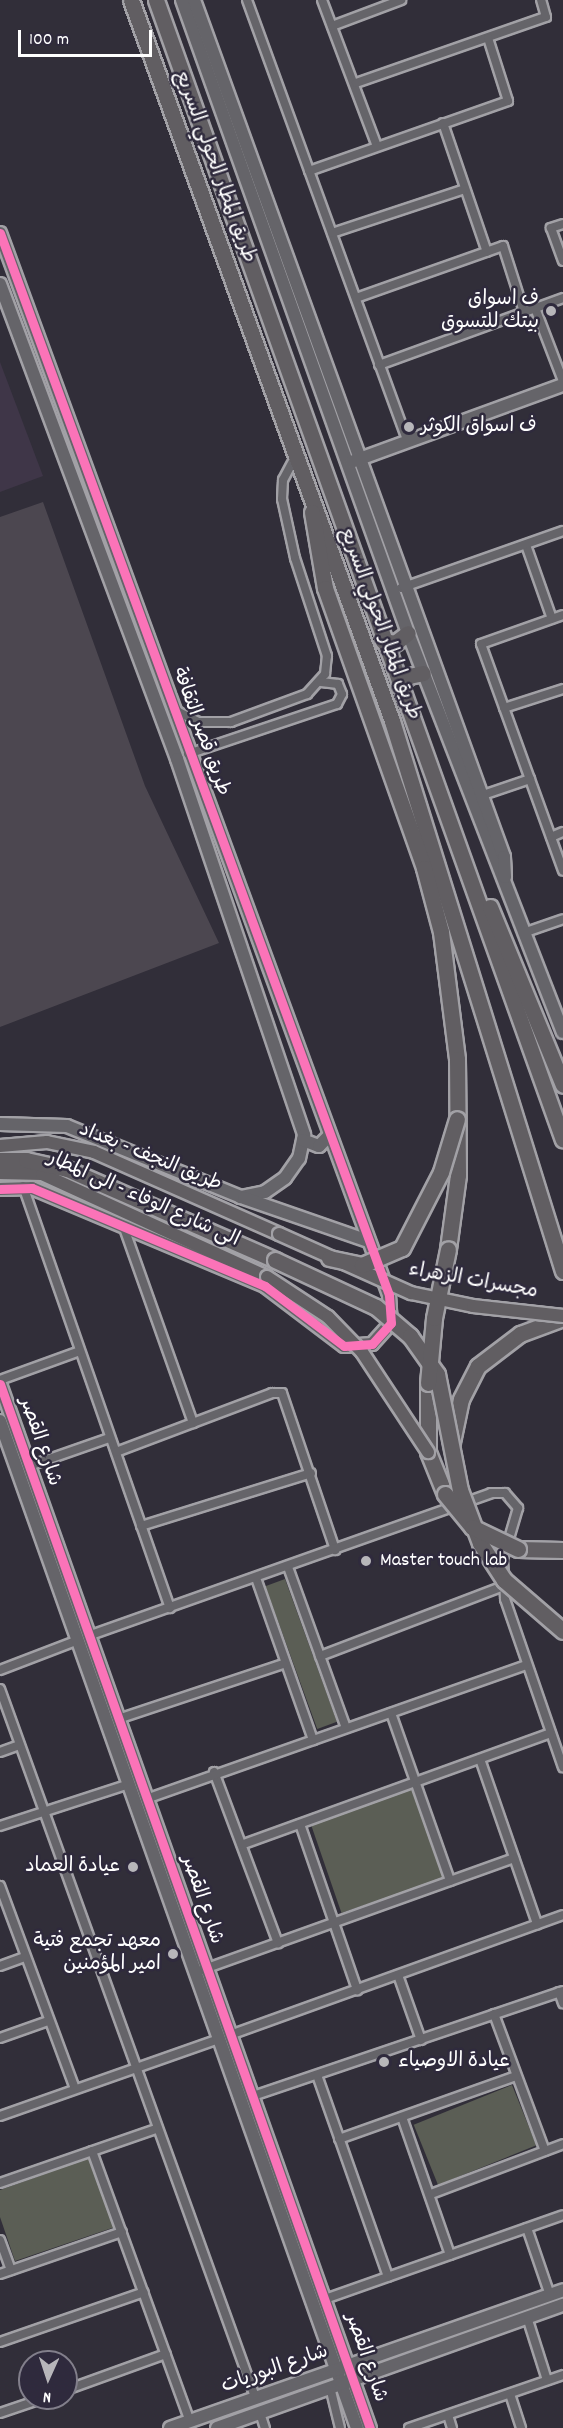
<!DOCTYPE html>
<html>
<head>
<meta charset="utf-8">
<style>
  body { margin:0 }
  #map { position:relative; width:563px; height:2428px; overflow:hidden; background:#312e39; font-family:Dekko,"Playpen Sans Arabic",sans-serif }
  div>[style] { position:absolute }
  .built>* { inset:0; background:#3f3648 }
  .green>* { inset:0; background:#5b5e55; transform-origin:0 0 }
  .building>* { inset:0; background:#4c4750 }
  .roads { filter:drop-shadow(2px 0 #a2a1a6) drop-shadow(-2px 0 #a2a1a6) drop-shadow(0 2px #a2a1a6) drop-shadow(0 -2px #a2a1a6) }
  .street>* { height:8px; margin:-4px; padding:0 4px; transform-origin:4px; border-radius:4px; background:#656469 }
  .secondary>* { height:12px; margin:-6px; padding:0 6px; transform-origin:6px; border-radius:6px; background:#656469 }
  .primary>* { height:12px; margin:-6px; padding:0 6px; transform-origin:6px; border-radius:6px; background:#615e62 }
  .highway>* { height:15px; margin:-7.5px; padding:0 7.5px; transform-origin:7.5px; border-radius:7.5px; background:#615e62 }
  .bridges { filter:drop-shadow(2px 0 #a2a1a6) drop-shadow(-2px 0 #a2a1a6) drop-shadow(0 2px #a2a1a6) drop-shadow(0 -2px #a2a1a6) }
  .primary-bridge>* { height:12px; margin:-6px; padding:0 6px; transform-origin:6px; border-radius:6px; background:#615e62 }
  .highway-bridge>* { height:15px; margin:-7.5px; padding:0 7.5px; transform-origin:7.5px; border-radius:7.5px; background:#615e62 }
  .cycleway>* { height:9px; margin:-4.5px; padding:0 4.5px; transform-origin:4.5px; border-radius:4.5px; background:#fb73b8 }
  .dots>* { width:16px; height:16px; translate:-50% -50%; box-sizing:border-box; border:3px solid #2f2a3d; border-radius:50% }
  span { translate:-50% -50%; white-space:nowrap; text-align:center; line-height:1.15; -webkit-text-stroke:5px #2f2a3d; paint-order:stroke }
  .street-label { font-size:20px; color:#fff }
  .poi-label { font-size:20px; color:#fff }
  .right { translate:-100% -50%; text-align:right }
  .left { translate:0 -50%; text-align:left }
  .north { position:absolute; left:18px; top:2350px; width:60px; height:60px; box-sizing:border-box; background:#2f2a3d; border:2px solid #827f8b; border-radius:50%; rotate:183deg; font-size:16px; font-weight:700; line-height:24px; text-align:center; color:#fff }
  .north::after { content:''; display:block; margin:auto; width:21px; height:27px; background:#b7b6ba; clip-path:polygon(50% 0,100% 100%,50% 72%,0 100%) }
  .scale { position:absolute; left:18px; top:30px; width:134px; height:27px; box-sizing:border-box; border:3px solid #fff; border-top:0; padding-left:8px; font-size:18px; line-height:21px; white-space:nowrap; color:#fff; -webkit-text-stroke:4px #2f2a3d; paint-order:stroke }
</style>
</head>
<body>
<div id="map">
  <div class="built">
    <i style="clip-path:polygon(0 362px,43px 476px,0 492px)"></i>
  </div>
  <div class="green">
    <i style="left:285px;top:1579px;width:152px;height:21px;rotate:70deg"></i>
    <i style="left:413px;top:1789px;width:94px;height:108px;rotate:71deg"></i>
    <i style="left:512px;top:2085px;width:65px;height:106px;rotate:68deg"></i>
    <i style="clip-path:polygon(89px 2158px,115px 2227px,15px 2261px,0 2217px,0 2190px)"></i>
  </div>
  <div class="building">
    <i style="clip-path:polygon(43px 502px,145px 786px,219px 943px,0 1027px,0 517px)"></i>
  </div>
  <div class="roads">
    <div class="street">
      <i style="left:247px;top:0;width:468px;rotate:70deg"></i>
      <i style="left:322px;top:0;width:156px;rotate:69.4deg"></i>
      <i style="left:332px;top:26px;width:74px;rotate:-20.6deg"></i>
      <i style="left:356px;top:83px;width:201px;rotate:-19.2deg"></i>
      <i style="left:546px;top:17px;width:18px;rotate:-106deg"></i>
      <i style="left:443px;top:123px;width:136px;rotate:71.2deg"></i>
      <i style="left:309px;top:171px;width:211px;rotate:-19.4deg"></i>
      <i style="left:508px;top:101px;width:66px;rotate:-107.6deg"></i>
      <i style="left:563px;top:224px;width:13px;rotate:162deg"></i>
      <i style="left:551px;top:228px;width:35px;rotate:70deg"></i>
      <i style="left:332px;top:233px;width:140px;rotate:-18.3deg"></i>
      <i style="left:356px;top:298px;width:156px;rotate:-19.5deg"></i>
      <i style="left:503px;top:246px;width:69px;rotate:72.3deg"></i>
      <i style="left:535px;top:308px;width:78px;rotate:69deg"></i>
      <i style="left:379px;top:365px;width:196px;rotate:-20deg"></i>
      <i style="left:526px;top:545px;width:78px;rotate:70.6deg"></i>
      <i style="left:401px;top:588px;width:172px;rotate:-19.4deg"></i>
      <i style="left:563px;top:615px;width:87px;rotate:160.5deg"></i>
      <i style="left:481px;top:644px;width:241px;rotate:70.1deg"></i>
      <i style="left:504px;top:708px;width:62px;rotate:-17.9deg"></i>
      <i style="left:175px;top:710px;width:27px;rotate:27deg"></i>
      <i style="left:199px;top:722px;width:32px"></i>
      <i style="left:231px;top:722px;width:81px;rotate:-20.2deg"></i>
      <i style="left:307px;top:694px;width:27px;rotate:-48deg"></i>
      <i style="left:325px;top:674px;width:18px;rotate:-84deg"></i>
      <i style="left:327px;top:656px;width:103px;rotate:-108.1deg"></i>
      <i style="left:295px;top:558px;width:60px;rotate:-102.4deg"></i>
      <i style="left:282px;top:499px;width:19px;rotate:-87deg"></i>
      <i style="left:283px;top:480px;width:27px;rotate:-62deg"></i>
      <i style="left:188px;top:754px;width:157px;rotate:-18.6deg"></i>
      <i style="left:337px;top:704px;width:11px;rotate:-63deg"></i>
      <i style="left:342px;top:694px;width:11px;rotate:-112deg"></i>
      <i style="left:338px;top:684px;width:17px;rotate:-173deg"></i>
      <i style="left:480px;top:796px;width:53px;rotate:-18.8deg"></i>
      <i style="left:551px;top:837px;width:13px;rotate:-23deg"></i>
      <i style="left:526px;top:932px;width:39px;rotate:-19deg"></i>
      <i style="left:23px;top:1186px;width:447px;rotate:70.8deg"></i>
      <i style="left:124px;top:1228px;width:207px;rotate:70.5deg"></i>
      <i style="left:0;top:1380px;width:85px;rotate:-19.9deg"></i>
      <i style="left:116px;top:1452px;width:167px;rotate:-20.7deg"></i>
      <i style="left:272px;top:1393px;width:10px"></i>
      <i style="left:282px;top:1393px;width:166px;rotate:71.3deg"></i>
      <i style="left:29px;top:1466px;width:85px;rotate:-19.3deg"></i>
      <i style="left:141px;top:1526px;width:178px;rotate:-17.3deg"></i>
      <i style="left:288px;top:1567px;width:171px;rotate:70.2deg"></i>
      <i style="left:256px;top:1578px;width:172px;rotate:70.6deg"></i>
      <i style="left:88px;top:1636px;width:428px;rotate:-19.5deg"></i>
      <i style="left:491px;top:1493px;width:14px"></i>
      <i style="left:505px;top:1493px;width:20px;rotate:49deg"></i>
      <i style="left:518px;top:1508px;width:53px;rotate:106.4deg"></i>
      <i style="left:503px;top:1559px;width:40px;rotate:87.1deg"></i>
      <i style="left:505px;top:1599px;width:178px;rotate:71deg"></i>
      <i style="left:320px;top:1656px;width:196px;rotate:-20.9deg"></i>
      <i style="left:0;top:1670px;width:81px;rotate:-20.9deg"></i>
      <i style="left:0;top:1689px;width:753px;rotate:70.19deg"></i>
      <i style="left:391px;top:1713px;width:178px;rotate:70.6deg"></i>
      <i style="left:118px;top:1719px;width:174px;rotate:-18.4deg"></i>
      <i style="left:0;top:1752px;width:20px;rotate:-20deg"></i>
      <i style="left:480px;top:1759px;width:175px;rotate:70.9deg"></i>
      <i style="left:214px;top:1772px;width:183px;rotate:69.5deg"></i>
      <i style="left:146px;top:1799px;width:404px;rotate:-19.4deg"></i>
      <i style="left:300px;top:1824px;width:176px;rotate:71deg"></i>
      <i style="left:0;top:1826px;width:136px;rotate:-18deg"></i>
      <i style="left:244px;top:1844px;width:326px;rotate:-19.9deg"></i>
      <i style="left:0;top:1886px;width:216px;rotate:69.7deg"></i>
      <i style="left:0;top:1966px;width:27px;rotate:-20deg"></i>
      <i style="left:196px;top:1972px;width:338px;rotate:-19.7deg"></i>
      <i style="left:398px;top:1975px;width:69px;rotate:70.5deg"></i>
      <i style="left:559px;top:1992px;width:12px;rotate:70deg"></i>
      <i style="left:494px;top:2014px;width:146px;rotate:69.6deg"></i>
      <i style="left:230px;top:2035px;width:354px;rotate:-19.8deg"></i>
      <i style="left:0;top:2038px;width:51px;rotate:-19.5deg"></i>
      <i style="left:317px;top:2075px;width:214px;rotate:70.6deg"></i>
      <i style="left:253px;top:2096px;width:327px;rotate:-18.7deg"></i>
      <i style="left:0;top:2116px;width:232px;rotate:-19.4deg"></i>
      <i style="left:402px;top:2117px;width:146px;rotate:70.8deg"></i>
      <i style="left:339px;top:2139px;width:188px;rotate:-19.6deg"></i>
      <i style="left:92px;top:2151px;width:287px;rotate:70.1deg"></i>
      <i style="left:0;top:2183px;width:165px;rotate:-19.1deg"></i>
      <i style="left:431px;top:2194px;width:141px;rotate:-20.7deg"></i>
      <i style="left:527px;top:2228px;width:71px;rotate:71.1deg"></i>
      <i style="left:0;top:2240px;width:32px;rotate:70deg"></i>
      <i style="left:0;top:2274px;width:129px;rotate:-19deg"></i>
      <i style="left:325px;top:2299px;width:252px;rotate:-19.4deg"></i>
      <i style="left:527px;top:2317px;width:66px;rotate:72.4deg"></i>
      <i style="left:0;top:2342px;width:152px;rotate:-19.1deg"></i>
      <i style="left:330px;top:2387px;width:42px;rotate:76.3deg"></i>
      <i style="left:66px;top:2390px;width:106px;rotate:-19.8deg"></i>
      <i style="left:510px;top:2394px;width:36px;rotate:72deg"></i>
      <i style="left:0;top:2413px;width:46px;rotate:-18.8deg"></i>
      <i style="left:260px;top:2413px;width:16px;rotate:72deg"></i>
      <i style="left:448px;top:2415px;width:14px;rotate:73deg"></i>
      <i style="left:409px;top:2428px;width:163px;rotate:-19deg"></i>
    </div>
    <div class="secondary">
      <i style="left:182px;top:0;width:672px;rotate:70.35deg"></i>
      <i style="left:408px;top:633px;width:428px;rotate:68.8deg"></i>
      <i style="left:194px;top:0;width:911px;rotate:70.11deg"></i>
      <i style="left:504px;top:857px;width:20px;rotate:87deg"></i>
      <i style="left:0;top:233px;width:1131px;rotate:69.88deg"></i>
      <i style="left:389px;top:1295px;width:28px;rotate:86deg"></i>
      <i style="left:391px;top:1323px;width:28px;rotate:132deg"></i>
      <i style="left:372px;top:1344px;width:28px;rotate:176deg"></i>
      <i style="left:344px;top:1346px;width:99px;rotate:-142.8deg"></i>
      <i style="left:265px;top:1286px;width:253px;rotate:-157.2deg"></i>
      <i style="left:32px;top:1188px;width:32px;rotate:178deg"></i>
      <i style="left:0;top:284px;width:507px;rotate:69.56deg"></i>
      <i style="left:177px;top:759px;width:397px;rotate:71.3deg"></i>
      <i style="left:304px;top:1135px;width:24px;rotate:102deg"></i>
      <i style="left:299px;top:1158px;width:24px;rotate:125deg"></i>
      <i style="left:285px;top:1178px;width:24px;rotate:145deg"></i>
      <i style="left:265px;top:1192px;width:25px;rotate:168deg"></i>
      <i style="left:241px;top:1197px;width:188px;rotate:-157.8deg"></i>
      <i style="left:67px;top:1126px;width:67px;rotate:-178.3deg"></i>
      <i style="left:351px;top:462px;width:226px;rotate:-20deg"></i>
      <i style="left:303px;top:1140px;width:17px;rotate:21deg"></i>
      <i style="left:319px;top:1146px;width:14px;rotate:-45deg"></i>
      <i style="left:244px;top:1198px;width:131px;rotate:19.1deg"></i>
      <i style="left:0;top:1384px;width:1108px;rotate:70.49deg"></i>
      <i style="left:0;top:1421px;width:1068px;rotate:70.48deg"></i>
      <i style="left:170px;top:2428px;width:417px;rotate:-19.3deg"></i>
      <i style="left:217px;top:2428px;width:367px;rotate:-19.6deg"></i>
    </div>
    <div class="primary">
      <i style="left:0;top:1146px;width:47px;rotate:-4.9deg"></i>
      <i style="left:47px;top:1142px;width:48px;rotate:12deg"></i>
      <i style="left:94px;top:1152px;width:202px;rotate:23.9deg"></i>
      <i style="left:0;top:1173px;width:42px;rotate:1.4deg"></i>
      <i style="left:42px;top:1174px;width:247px;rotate:24.6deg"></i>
    </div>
    <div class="highway">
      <i style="left:131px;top:0;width:767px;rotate:70.1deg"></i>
      <i style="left:392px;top:721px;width:576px;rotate:72.73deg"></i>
      <i style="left:156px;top:0;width:1210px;rotate:70.35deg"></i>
      <i style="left:312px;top:512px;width:77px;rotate:80.3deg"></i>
      <i style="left:325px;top:588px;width:297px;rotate:70.5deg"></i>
      <i style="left:424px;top:868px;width:66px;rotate:75.1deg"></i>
      <i style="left:441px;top:932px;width:128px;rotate:82.8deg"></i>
      <i style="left:457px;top:1059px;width:116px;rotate:89.5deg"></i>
      <i style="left:458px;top:1175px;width:75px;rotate:97.7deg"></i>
      <i style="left:383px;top:641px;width:12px;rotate:9deg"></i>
      <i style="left:395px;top:643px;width:16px;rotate:-38deg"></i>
      <i style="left:399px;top:685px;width:13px;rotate:-42deg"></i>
      <i style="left:409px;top:676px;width:14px;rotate:-12deg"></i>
      <i style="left:490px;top:907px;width:192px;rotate:67.7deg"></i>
      <i style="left:0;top:1160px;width:26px"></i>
      <i style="left:26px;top:1160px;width:42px;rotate:12.4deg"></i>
      <i style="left:67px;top:1169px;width:227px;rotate:23.6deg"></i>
      <i style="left:428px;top:1383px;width:69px;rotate:90deg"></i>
      <i style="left:428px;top:1452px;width:45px;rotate:68deg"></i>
      <i style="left:452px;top:1442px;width:44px;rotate:-78.2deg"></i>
      <i style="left:461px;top:1399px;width:37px;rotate:-63deg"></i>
      <i style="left:478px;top:1366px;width:53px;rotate:-37.3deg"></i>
      <i style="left:520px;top:1334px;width:46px;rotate:-20.4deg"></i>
      <i style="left:518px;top:1549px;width:45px;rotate:1.3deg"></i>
    </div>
  </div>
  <div class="bridges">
    <div class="primary-bridge">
      <i style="left:279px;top:1234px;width:145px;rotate:24.1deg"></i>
      <i style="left:411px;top:1293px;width:63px;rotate:11.8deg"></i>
      <i style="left:473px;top:1306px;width:91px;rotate:6.3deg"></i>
      <i style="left:267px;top:1277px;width:73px;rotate:33.3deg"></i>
      <i style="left:328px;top:1317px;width:49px;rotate:45.8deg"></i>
      <i style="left:362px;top:1352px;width:120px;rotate:56.6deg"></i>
    </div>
    <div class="highway-bridge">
      <i style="left:329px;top:1258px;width:34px;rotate:12deg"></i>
      <i style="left:362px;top:1265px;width:43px;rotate:-23deg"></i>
      <i style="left:402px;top:1248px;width:85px;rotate:-62.8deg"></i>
      <i style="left:441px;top:1172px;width:55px;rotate:-73.2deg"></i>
      <i style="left:275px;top:1260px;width:111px;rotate:25deg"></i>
      <i style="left:376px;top:1307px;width:45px;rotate:40.5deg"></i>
      <i style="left:410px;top:1336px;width:47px;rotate:54.6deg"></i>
      <i style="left:437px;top:1374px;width:118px;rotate:78.8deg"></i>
      <i style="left:460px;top:1490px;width:57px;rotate:69.3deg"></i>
      <i style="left:480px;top:1543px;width:44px;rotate:57deg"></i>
      <i style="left:504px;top:1580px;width:78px;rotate:40.8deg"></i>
      <i style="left:428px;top:1383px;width:65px;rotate:-84.7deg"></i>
      <i style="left:434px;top:1318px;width:70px;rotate:-78.5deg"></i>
      <i style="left:445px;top:1494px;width:43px;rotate:50.7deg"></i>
      <i style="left:472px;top:1527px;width:51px;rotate:25.6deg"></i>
    </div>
  </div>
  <div class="cycleway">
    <i style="left:0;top:233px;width:1131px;rotate:69.88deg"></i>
    <i style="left:389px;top:1295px;width:28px;rotate:86deg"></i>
    <i style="left:391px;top:1323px;width:28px;rotate:132deg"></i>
    <i style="left:372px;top:1344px;width:28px;rotate:176deg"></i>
    <i style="left:344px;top:1346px;width:99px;rotate:-142.8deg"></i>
    <i style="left:265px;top:1286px;width:253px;rotate:-157.2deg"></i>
    <i style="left:32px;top:1188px;width:32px;rotate:178deg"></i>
    <i style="left:0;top:1384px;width:1108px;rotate:70.49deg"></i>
  </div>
  <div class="dots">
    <i style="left:551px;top:311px;background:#b7b6ba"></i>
    <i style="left:409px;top:427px;background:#b7b6ba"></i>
    <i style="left:366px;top:1561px;background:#b7b6ba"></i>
    <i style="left:133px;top:1867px;background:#b7b6ba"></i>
    <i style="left:173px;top:1954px;background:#b7b6ba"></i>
    <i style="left:384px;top:2062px;background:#b7b6ba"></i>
  </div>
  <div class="street-label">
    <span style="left:214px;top:167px;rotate:70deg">طريق المطار الحولي السريع</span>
    <span style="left:379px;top:624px;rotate:70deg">طريق المطار الحولي السريع</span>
    <span style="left:200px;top:732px;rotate:70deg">طريق قصر الثقافة</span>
    <span style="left:150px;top:1158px;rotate:22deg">طريق النجف - بغداد</span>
    <span style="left:143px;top:1200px;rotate:24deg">الى شارع الوفاء - الى المطار</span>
    <span style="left:473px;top:1282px;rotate:10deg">مجسرات الزهراء</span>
    <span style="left:39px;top:1442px;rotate:71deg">شارع القصر</span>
    <span style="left:201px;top:1900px;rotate:71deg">شارع القصر</span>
    <span style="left:365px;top:2358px;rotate:71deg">شارع القصر</span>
    <span style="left:275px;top:2370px;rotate:-19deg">شارع البوريات</span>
  </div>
  <div class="poi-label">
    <span class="right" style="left:539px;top:312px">ف اسواق<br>بيتك للتسوق</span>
    <span class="left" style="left:421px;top:427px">ف اسواق الكوثر</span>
    <span class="left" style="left:380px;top:1561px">Master touch lab</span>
    <span class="right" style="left:120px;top:1867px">عيادة العماد</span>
    <span class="right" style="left:161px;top:1954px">معهد تجمع فتية<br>امير المؤمنين</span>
    <span class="left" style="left:398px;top:2062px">عيادة الاوصياء</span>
  </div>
  <div class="north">N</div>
  <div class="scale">100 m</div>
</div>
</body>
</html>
